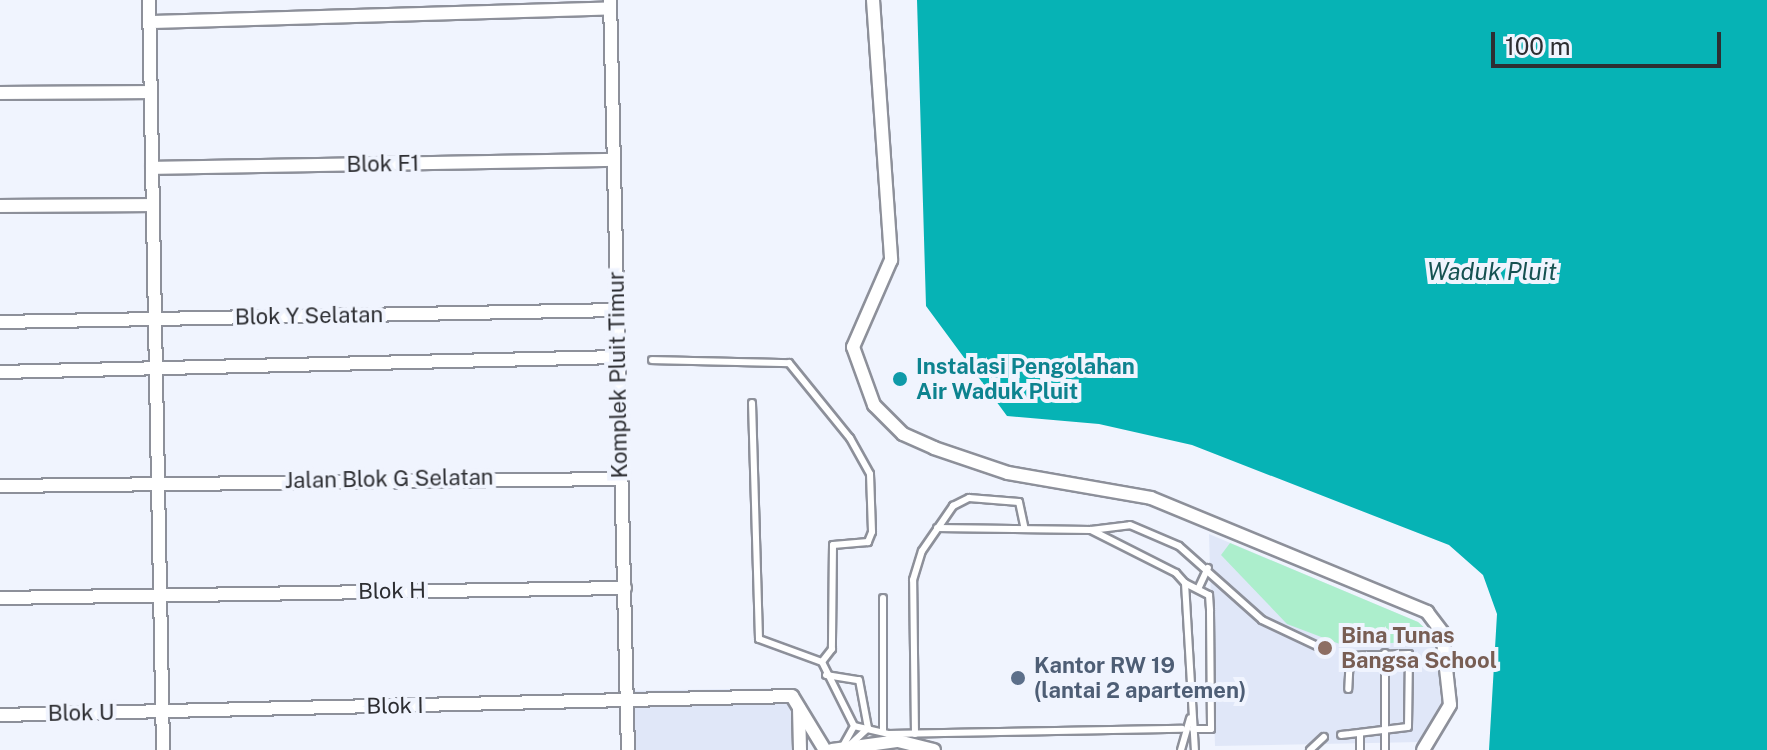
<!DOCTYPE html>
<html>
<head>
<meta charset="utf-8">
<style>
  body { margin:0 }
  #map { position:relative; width:1767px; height:750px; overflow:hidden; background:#f0f4fe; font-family:"Public Sans",sans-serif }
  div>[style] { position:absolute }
  .built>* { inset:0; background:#e0e7f8; transform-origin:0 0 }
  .green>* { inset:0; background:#aceecc }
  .water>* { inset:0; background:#06b3b5 }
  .roads { filter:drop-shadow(2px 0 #8d909a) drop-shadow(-2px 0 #8d909a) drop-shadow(0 2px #8d909a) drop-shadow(0 -2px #8d909a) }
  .service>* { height:6px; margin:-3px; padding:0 3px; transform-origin:3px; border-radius:3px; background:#fff }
  .minor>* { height:12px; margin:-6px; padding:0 6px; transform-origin:6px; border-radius:6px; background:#fff }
  .dots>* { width:22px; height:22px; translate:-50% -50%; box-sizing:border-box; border:4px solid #f0f4fe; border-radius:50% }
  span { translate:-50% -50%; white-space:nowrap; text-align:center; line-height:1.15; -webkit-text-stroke:8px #f0f4fe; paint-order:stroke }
  .street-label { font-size:22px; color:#2d2e32 }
  .culture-label { font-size:22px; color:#0d838f; font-weight:700 }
  .left { translate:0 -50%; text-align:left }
  .education-label { font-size:22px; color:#785e54; font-weight:700 }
  .service-label { font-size:22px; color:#4e5e75; font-weight:700 }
  .water-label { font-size:24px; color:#165252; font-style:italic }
  .scale { position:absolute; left:1491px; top:32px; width:230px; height:36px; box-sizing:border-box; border:4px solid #2d2e32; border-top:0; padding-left:10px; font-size:24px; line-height:28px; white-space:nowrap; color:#2d2e32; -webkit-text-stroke:6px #f0f4fe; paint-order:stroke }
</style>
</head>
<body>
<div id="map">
  <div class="built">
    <i style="clip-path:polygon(1209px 534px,1418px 622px,1438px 640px,1442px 708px,1421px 742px,1215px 746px)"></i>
    <i style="left:793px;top:688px;width:62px;height:169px;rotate:89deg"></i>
  </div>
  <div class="green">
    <i style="clip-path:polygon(1230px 543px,1418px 622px,1438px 640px,1345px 646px,1287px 624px,1221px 555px)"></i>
  </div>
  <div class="water">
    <i style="clip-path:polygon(917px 0,1767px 0,1767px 750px,1489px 750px,1497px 614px,1483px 575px,1449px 545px,1192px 445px,1099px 424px,1007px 416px,926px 306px)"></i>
  </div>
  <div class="roads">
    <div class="service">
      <i style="left:652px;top:360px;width:137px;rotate:1.3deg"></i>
      <i style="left:789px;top:363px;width:97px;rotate:50.9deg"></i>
      <i style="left:850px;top:438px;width:41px;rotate:60.9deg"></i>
      <i style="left:870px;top:474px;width:58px;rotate:88deg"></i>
      <i style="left:872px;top:532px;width:11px;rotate:112deg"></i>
      <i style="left:868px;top:542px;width:35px;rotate:175deg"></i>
      <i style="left:833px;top:545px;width:104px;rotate:90.6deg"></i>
      <i style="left:832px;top:649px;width:16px;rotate:128deg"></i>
      <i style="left:752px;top:403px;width:236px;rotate:88.3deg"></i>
      <i style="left:759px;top:639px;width:67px;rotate:20.1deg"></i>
      <i style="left:937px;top:528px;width:154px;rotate:0.7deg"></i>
      <i style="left:1091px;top:530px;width:95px;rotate:26.8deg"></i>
      <i style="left:1176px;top:573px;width:13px;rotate:48deg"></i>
      <i style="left:1185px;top:583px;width:167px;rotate:86.6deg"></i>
      <i style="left:1091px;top:530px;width:39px;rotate:-7deg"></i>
      <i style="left:1130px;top:525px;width:53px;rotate:23.2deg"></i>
      <i style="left:1179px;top:546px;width:111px;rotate:41.7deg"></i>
      <i style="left:1262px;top:620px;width:61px;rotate:25.3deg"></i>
      <i style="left:1185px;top:583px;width:27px;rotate:27deg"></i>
      <i style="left:1209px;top:595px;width:16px;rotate:86deg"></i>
      <i style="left:1210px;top:611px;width:118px;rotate:89.5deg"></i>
      <i style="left:1211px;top:729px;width:18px;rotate:180deg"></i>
      <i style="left:1199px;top:587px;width:21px;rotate:-65deg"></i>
      <i style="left:883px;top:598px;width:132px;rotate:90deg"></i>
      <i style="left:822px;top:662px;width:72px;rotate:63.4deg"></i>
      <i style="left:826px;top:675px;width:33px;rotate:9deg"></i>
      <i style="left:859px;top:680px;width:49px;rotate:79.4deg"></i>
      <i style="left:868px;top:728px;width:23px;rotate:137deg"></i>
      <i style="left:854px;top:726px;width:35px;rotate:13deg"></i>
      <i style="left:888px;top:734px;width:294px;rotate:-1deg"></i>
      <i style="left:915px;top:734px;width:154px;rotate:-90.7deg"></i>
      <i style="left:913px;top:580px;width:30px;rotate:-73deg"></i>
      <i style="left:922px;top:551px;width:55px;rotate:-55.4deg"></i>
      <i style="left:953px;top:506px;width:18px;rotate:-27deg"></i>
      <i style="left:969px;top:498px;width:50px;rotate:4.6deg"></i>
      <i style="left:1019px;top:502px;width:25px;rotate:78deg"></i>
      <i style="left:1360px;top:734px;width:16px;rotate:90deg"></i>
      <i style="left:1341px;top:735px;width:67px;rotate:-6.8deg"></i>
      <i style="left:1408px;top:727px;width:73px;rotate:-89.2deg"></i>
      <i style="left:1409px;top:654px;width:59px;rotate:178.1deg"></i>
      <i style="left:1350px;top:656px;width:33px;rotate:93deg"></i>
      <i style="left:843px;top:746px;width:23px;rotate:-61deg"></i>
      <i style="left:1181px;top:750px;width:33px;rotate:-74deg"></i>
      <i style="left:1310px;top:750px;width:19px;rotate:-43deg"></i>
      <i style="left:1385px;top:750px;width:97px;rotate:-90deg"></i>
    </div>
    <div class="minor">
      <i style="left:149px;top:0;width:750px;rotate:88.93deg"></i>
      <i style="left:610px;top:0;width:750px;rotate:88.63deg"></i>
      <i style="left:873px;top:0;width:261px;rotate:86deg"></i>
      <i style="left:891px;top:260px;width:95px;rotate:113.6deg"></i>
      <i style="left:853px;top:347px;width:62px;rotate:70.1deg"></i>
      <i style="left:874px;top:405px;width:41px;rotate:45deg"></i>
      <i style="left:903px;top:434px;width:34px;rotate:24deg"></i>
      <i style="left:934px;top:448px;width:78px;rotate:18.7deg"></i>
      <i style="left:1008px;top:473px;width:145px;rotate:9.9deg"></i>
      <i style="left:1151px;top:498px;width:299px;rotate:22.4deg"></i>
      <i style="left:1427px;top:612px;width:25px;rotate:53deg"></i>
      <i style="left:1442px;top:632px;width:73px;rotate:83.7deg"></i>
      <i style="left:1450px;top:705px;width:52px;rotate:121deg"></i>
      <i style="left:150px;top:22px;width:460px;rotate:-1.7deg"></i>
      <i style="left:0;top:93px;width:151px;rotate:-0.4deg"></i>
      <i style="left:152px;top:168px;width:461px;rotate:-1deg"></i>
      <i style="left:0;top:206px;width:152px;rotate:-0.4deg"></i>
      <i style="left:0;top:322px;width:618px;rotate:-1.11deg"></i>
      <i style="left:0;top:372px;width:618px;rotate:-1.39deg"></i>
      <i style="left:0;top:486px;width:620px;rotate:-0.65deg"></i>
      <i style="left:0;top:598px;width:625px;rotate:-0.92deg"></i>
      <i style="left:799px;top:708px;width:42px;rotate:88.6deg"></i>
      <i style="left:0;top:715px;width:792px;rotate:-1.37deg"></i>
      <i style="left:792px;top:696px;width:63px;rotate:58.6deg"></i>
      <i style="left:832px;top:750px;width:67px;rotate:-7.8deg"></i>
      <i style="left:898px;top:741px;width:37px;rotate:14deg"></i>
    </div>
  </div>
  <div class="dots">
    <i style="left:900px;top:379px;background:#0f9aa8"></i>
    <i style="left:1325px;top:648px;background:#8d6e63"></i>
    <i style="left:1018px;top:678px;background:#5c6f8a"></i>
  </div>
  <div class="street-label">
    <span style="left:383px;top:164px;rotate:-1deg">Blok F1</span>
    <span style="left:309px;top:316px;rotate:-1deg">Blok Y Selatan</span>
    <span style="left:618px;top:375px;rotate:-91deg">Komplek Pluit Timur</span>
    <span style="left:389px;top:479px;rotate:-1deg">Jalan Blok G Selatan</span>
    <span style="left:392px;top:591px;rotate:-1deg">Blok H</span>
    <span style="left:395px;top:706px;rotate:-1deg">Blok I</span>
    <span style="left:81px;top:713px;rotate:-1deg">Blok U</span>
  </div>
  <div class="culture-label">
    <span class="left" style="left:916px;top:379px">Instalasi Pengolahan<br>Air Waduk Pluit</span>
  </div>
  <div class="education-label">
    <span class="left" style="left:1341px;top:648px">Bina Tunas<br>Bangsa School</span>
  </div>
  <div class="service-label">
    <span class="left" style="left:1034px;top:678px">Kantor RW 19<br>(lantai 2 apartemen)</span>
  </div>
  <div class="water-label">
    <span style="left:1492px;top:272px">Waduk Pluit</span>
  </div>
  <div class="scale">100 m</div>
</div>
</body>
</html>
